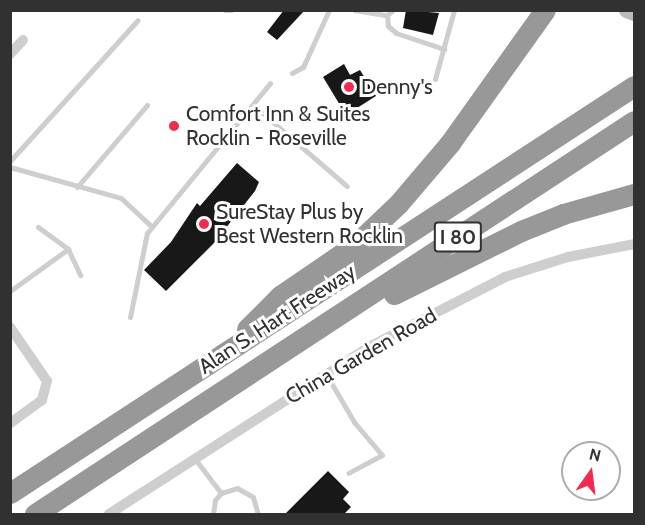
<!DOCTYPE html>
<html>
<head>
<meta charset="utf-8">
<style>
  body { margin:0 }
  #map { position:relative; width:645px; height:525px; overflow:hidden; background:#fff; font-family:Cabin,sans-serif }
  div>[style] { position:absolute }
  .building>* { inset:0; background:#181818 }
  .lane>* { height:5px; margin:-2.5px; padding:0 2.5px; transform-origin:2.5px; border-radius:2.5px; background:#cecece }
  .street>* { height:10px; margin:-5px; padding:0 5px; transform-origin:5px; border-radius:5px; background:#cecece }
  .secondary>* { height:15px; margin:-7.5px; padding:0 7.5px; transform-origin:7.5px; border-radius:7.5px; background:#bbb }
  .highway>* { height:21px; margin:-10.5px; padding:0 10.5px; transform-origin:10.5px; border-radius:10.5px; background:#989898 }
  .dots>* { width:16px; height:16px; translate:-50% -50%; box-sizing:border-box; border:3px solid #fff; border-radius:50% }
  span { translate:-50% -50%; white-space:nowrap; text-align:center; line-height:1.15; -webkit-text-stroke:6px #fff; paint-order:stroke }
  .shield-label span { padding:2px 4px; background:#fff; border:2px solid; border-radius:4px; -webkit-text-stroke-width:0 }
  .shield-label { font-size:20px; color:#313131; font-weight:700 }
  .poi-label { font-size:21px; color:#313131 }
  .left { translate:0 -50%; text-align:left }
  .street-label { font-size:21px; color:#313131 }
  .frame { position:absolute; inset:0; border:12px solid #313131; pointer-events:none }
  .north { position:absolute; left:561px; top:441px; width:60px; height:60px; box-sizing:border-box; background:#fff; border:2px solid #adadad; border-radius:50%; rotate:14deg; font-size:16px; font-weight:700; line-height:24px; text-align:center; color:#313131 }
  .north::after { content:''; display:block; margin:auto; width:21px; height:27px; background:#f02a51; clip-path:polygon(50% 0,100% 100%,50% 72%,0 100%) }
</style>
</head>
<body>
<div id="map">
  <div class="building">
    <i style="clip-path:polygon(284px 10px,305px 10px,277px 40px,267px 32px)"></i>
    <i style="clip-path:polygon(406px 10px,439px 13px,433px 35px,403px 28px)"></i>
    <i style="clip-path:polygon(344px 64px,350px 75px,360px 70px,376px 96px,346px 115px,323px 77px)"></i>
    <i style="clip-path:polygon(237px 163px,259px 182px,255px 191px,214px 243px,166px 291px,144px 270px,171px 242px,197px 203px,200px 206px)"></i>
    <i style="clip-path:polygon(328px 471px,349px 492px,343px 499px,351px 507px,344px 514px,285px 514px)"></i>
  </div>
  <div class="lane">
    <i style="left:225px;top:10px;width:6px"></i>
    <i style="left:354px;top:10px;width:33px;rotate:9deg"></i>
    <i style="left:387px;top:15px;width:8px;rotate:-40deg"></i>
    <i style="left:387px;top:15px;width:11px;rotate:85deg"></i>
    <i style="left:388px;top:26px;width:11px;rotate:41deg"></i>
    <i style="left:396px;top:33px;width:51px;rotate:18.4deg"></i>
    <i style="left:292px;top:73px;width:13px;rotate:-29deg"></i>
    <i style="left:303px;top:67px;width:63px;rotate:-65.5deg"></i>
    <i style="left:435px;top:79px;width:72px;rotate:-74.6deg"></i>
    <i style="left:253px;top:105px;width:124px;rotate:40.8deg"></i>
    <i style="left:10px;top:161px;width:190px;rotate:-47.8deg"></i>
    <i style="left:10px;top:167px;width:115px;rotate:15.6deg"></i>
    <i style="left:121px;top:198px;width:42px;rotate:43.1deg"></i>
    <i style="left:77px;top:187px;width:108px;rotate:-49.5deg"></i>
    <i style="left:38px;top:227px;width:37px;rotate:36deg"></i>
    <i style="left:68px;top:249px;width:29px;rotate:65deg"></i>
    <i style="left:10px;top:291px;width:72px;rotate:-35.9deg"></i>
    <i style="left:130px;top:317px;width:86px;rotate:-78.6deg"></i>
    <i style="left:147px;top:233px;width:194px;rotate:-50.6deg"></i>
    <i style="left:326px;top:374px;width:56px;rotate:59.7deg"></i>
    <i style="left:354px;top:422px;width:43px;rotate:49.7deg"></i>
    <i style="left:382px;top:455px;width:38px;rotate:152deg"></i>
    <i style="left:195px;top:459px;width:43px;rotate:52.6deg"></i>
    <i style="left:213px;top:514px;width:14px;rotate:-82deg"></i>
    <i style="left:215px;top:500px;width:9px;rotate:-49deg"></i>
    <i style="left:221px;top:493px;width:17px;rotate:-17deg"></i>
    <i style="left:237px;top:488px;width:18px;rotate:29deg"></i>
    <i style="left:253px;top:497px;width:18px;rotate:74deg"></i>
  </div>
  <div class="street">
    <i style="left:10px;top:54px;width:19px;rotate:-47deg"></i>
    <i style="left:10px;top:327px;width:65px;rotate:55.6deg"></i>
    <i style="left:47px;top:381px;width:20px;rotate:105deg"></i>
    <i style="left:42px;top:400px;width:39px;rotate:144deg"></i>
    <i style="left:109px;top:514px;width:311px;rotate:-32.7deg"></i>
    <i style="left:371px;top:346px;width:151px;rotate:-27.2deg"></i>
    <i style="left:505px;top:277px;width:66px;rotate:-17.6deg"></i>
    <i style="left:568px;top:257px;width:67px;rotate:-11.1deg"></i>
  </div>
  <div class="secondary">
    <i style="left:626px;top:10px;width:9px;rotate:21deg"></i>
  </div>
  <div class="highway">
    <i style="left:394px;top:294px;width:142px;rotate:-26.4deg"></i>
    <i style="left:521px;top:231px;width:45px;rotate:-22deg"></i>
    <i style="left:563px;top:214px;width:74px;rotate:-15.7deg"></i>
    <i style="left:247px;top:329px;width:47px;rotate:-45deg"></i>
    <i style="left:280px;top:296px;width:92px;rotate:-34.4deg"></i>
    <i style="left:356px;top:244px;width:59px;rotate:-43.6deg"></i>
    <i style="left:399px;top:203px;width:79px;rotate:-49.6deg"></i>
    <i style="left:450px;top:143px;width:163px;rotate:-54.5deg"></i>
    <i style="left:10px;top:493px;width:745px;rotate:-33.11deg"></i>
    <i style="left:35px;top:514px;width:716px;rotate:-33.27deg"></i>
  </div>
  <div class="dots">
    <i style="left:349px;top:87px;background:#f02a51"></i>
    <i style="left:174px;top:126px;background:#f02a51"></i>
    <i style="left:204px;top:224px;background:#f02a51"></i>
  </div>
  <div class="shield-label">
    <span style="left:458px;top:237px">I 80</span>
  </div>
  <div class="poi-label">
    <span class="left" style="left:361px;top:87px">Denny's</span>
    <span class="left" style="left:186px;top:126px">Comfort Inn &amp; Suites<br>Rocklin - Roseville</span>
    <span class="left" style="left:216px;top:224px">SureStay Plus by<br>Best Western Rocklin</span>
  </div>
  <div class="street-label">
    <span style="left:277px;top:319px;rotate:-33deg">Alan S. Hart Freeway</span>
    <span style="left:361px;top:356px;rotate:-30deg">China Garden Road</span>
  </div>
  <div class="frame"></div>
  <div class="north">N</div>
</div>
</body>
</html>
